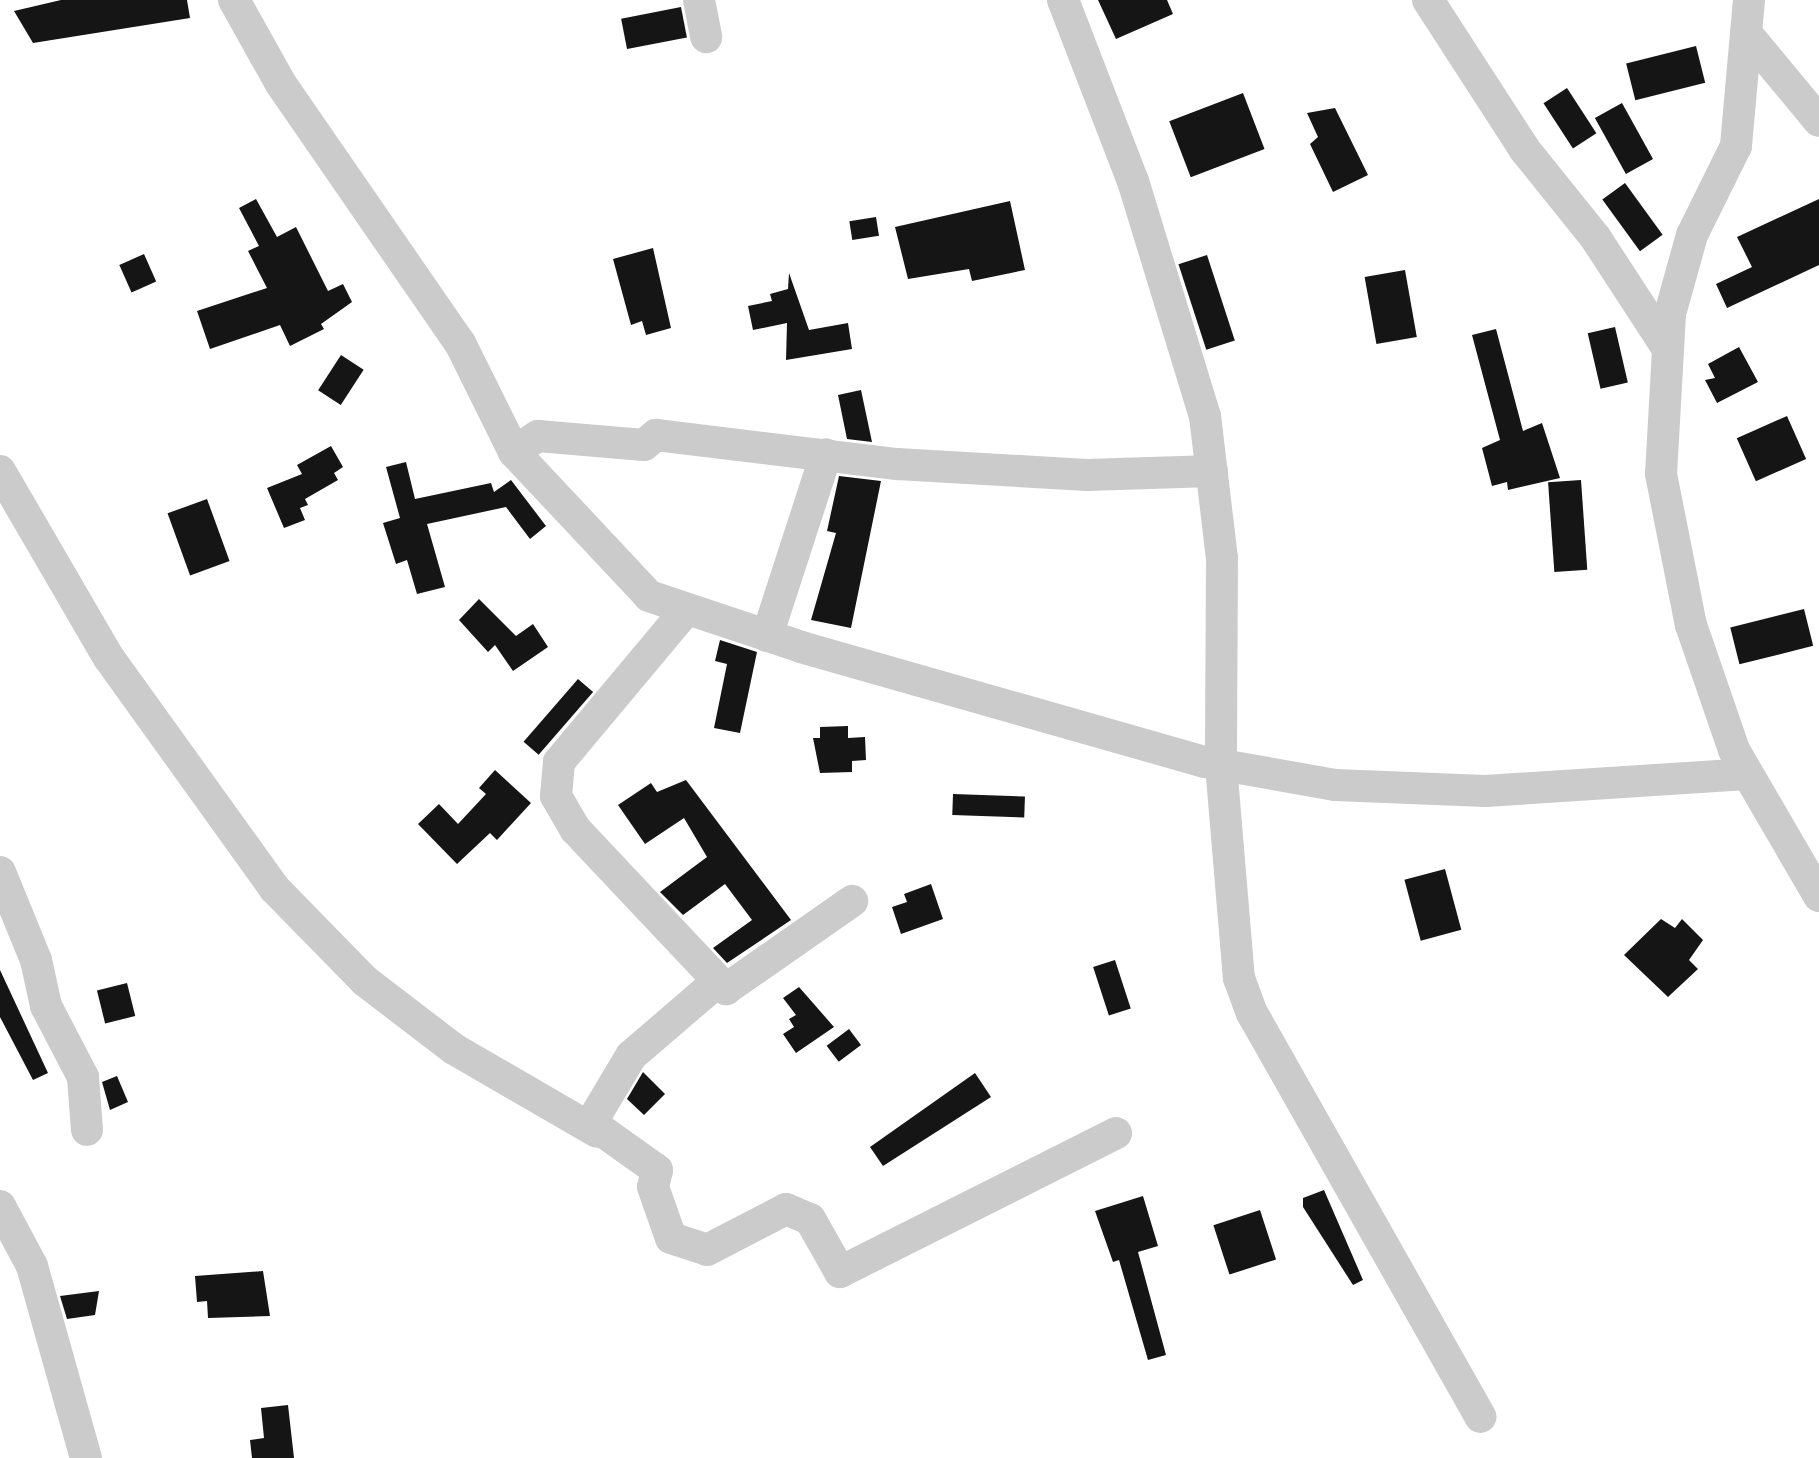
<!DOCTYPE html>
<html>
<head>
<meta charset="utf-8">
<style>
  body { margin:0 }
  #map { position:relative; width:1819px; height:1458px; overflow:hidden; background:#fff; font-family:"Varela Round",sans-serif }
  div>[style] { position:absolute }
  .building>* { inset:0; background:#151515; transform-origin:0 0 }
  .minor>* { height:32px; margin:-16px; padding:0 16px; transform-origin:16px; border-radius:16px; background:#cbcbcb }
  span { translate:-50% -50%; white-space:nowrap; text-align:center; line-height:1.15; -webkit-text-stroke:8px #fff; paint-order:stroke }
</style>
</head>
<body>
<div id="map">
  <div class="building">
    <i style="clip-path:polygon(61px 0,187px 0,190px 18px,33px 43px,14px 11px)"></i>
    <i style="clip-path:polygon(1098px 0,1167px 0,1173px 14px,1116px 39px)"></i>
    <i style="left:681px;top:7px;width:31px;height:61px;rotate:79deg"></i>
    <i style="left:1696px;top:46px;width:38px;height:72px;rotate:76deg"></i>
    <i style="left:1567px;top:88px;width:54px;height:28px;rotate:57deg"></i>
    <i style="left:1243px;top:93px;width:60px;height:79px;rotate:69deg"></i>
    <i style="left:1622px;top:103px;width:64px;height:31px;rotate:61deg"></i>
    <i style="clip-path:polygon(1335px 108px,1368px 175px,1333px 192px,1310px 144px,1318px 137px,1307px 113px)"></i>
    <i style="left:1625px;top:183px;width:64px;height:28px;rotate:54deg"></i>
    <i style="clip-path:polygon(256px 199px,277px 237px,296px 227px,328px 291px,343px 284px,352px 302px,321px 324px,324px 329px,290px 346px,280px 325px,210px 349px,197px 311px,267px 288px,248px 251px,259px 246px,239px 208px)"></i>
    <i style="clip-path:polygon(1819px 199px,1819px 265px,1727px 308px,1716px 284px,1752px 267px,1737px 237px)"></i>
    <i style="clip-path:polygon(1010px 201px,1025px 270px,972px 281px,969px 269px,908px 279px,895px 227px)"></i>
    <i style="left:876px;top:217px;width:19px;height:27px;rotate:81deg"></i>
    <i style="clip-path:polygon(653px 248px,671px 328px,646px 335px,642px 321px,631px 325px,613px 259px)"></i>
    <i style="left:144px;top:254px;width:30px;height:27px;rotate:66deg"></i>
    <i style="left:1207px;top:255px;width:90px;height:30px;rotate:72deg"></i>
    <i style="left:1405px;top:270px;width:68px;height:41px;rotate:80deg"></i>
    <i style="clip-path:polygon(789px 273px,809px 330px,848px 323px,852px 349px,786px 360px,787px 323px,753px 330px,748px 306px,772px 301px,770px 294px,788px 289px)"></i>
    <i style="left:1615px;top:327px;width:57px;height:28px;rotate:77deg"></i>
    <i style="clip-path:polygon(1496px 329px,1523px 431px,1542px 423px,1560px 478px,1508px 490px,1507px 482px,1492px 486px,1482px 448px,1500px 440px,1472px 335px)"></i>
    <i style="clip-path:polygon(1739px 347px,1758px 382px,1717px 403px,1705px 380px,1715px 378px,1708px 364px)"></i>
    <i style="left:341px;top:355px;width:27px;height:42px;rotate:33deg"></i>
    <i style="clip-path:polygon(861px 390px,872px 442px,847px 439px,838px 395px)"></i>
    <i style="left:1787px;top:416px;width:47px;height:55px;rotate:66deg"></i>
    <i style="clip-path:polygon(331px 446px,343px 467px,334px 473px,338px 480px,305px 499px,308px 505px,300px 508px,305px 520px,284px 528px,267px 488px,302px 474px,297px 465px)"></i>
    <i style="clip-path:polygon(406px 462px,415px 499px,491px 483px,494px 492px,511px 480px,546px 526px,530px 539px,506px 507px,427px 524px,445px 587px,417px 594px,407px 560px,396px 564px,383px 523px,400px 518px,386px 467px)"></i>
    <i style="clip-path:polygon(839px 476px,881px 481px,851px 628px,811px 620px,836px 533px,827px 531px)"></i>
    <i style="left:1581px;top:480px;width:90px;height:33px;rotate:86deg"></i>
    <i style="left:207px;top:499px;width:66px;height:42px;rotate:70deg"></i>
    <i style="clip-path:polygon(479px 599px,516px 636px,533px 624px,548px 647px,513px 671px,495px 645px,488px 652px,459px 620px)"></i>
    <i style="left:1804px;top:609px;width:38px;height:76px;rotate:76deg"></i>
    <i style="clip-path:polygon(720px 640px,757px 652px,740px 733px,714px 728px,727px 664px,715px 661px)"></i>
    <i style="left:578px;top:679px;width:20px;height:83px;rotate:41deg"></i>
    <i style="clip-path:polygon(848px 726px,848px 738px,865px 737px,866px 760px,852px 761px,852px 772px,820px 773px,813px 738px,820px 738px,820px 727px)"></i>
    <i style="clip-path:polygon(495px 770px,531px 803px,497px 840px,490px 833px,457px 864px,418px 824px,439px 804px,458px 824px,486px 794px,479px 788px)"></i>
    <i style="clip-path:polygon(686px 780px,791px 920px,727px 963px,713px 948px,752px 920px,725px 884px,683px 915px,660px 892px,707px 857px,684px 818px,645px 844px,618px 805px,651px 783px,657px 792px)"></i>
    <i style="left:953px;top:794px;width:72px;height:21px;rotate:2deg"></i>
    <i style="left:1445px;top:869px;width:63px;height:42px;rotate:75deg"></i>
    <i style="clip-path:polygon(931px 884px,943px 919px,901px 934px,892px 907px,907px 902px,904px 894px)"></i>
    <i style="clip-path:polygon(1661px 919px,1675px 928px,1682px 919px,1703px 940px,1689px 960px,1698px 969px,1668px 997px,1624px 955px)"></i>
    <i style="left:1115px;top:960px;width:51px;height:23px;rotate:72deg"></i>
    <i style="clip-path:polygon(0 970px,48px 1073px,33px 1080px,0 1017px)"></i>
    <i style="left:127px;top:983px;width:34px;height:31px;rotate:76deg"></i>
    <i style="clip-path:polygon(799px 987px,834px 1027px,796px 1053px,783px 1034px,794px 1027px,789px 1019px,796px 1015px,783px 998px)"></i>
    <i style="left:849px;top:1029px;width:20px;height:28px;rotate:53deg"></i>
    <i style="clip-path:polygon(643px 1072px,665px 1094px,644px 1115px,627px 1099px)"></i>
    <i style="clip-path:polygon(975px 1073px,991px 1097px,883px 1166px,870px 1147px)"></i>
    <i style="clip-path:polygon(117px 1076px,128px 1102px,110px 1110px,102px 1082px)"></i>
    <i style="clip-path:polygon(1324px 1190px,1363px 1280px,1353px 1285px,1303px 1207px,1303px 1198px)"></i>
    <i style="clip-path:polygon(1143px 1196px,1158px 1246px,1138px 1252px,1166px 1355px,1148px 1360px,1119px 1260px,1113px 1262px,1095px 1211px)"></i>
    <i style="left:1260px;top:1210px;width:52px;height:49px;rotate:72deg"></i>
    <i style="clip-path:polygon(263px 1271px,270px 1316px,208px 1318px,207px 1301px,197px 1302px,195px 1276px)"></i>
    <i style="clip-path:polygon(99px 1291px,95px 1315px,67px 1319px,60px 1296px)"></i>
    <i style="clip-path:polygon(288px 1405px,294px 1458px,252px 1458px,250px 1440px,264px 1438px,261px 1408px)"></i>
  </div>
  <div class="minor">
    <i style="left:234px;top:0;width:96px;rotate:60.8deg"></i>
    <i style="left:281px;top:84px;width:315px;rotate:55.4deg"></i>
    <i style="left:460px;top:343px;width:122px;rotate:63.6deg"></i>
    <i style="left:514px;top:452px;width:197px;rotate:46.8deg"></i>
    <i style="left:649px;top:596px;width:160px;rotate:18.5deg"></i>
    <i style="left:801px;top:647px;width:420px;rotate:15.9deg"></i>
    <i style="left:1205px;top:762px;width:132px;rotate:10deg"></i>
    <i style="left:1335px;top:785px;width:150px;rotate:2.3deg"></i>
    <i style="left:1485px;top:791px;width:262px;rotate:-3.7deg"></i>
    <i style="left:699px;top:0;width:38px;rotate:79deg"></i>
    <i style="left:1063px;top:0;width:194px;rotate:68.9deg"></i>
    <i style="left:1133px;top:181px;width:246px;rotate:73deg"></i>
    <i style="left:1205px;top:416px;width:143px;rotate:83.2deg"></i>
    <i style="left:1222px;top:558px;width:207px;rotate:90.3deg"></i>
    <i style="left:1221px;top:765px;width:214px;rotate:85.2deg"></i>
    <i style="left:1239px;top:978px;width:37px;rotate:70deg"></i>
    <i style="left:1252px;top:1013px;width:464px;rotate:60.5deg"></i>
    <i style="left:1428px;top:0;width:179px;rotate:57.1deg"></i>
    <i style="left:1525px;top:150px;width:112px;rotate:51.2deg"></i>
    <i style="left:1595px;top:237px;width:130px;rotate:56.9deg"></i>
    <i style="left:1749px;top:0;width:147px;rotate:95.1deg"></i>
    <i style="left:1736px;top:146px;width:99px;rotate:116.3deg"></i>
    <i style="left:1692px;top:235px;width:82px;rotate:105.6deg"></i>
    <i style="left:1670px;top:314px;width:160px;rotate:93.2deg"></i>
    <i style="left:1661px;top:474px;width:154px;rotate:78.8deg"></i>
    <i style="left:1691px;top:625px;width:132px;rotate:71deg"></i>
    <i style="left:1734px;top:750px;width:169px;rotate:59.8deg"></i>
    <i style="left:1746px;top:33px;width:114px;rotate:50.3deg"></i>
    <i style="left:514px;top:452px;width:29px;rotate:-34deg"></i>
    <i style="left:538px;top:436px;width:106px;rotate:4.9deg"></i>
    <i style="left:644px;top:445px;width:16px;rotate:-40deg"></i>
    <i style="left:656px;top:435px;width:243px;rotate:6.9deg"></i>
    <i style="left:897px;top:464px;width:190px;rotate:3.3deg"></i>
    <i style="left:1087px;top:475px;width:125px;rotate:-1.8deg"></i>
    <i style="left:0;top:471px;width:216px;rotate:59.8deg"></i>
    <i style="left:109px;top:658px;width:283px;rotate:54.3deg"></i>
    <i style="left:274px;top:888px;width:130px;rotate:45.6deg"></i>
    <i style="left:365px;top:981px;width:112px;rotate:37.4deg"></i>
    <i style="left:454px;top:1049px;width:165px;rotate:30.1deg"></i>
    <i style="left:686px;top:610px;width:198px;rotate:129.9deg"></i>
    <i style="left:559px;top:762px;width:34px;rotate:95deg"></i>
    <i style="left:556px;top:796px;width:39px;rotate:60deg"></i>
    <i style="left:576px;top:830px;width:219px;rotate:46.7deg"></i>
    <i style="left:726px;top:989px;width:154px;rotate:-34.9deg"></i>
    <i style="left:767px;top:636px;width:191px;rotate:-72deg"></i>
    <i style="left:0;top:872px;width:95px;rotate:67.8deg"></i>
    <i style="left:36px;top:960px;width:47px;rotate:77.7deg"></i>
    <i style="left:46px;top:1006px;width:80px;rotate:62.5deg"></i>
    <i style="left:83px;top:1077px;width:53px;rotate:85.7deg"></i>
    <i style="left:717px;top:982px;width:113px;rotate:139.3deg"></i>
    <i style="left:631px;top:1056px;width:78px;rotate:120.8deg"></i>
    <i style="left:591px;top:1123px;width:81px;rotate:35.5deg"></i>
    <i style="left:657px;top:1170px;width:17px;rotate:103deg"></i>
    <i style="left:653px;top:1187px;width:54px;rotate:70.6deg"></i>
    <i style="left:671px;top:1238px;width:38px;rotate:18deg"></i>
    <i style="left:707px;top:1250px;width:89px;rotate:-27.4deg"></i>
    <i style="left:786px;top:1209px;width:26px;rotate:23deg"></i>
    <i style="left:810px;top:1219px;width:61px;rotate:60.5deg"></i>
    <i style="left:840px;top:1272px;width:309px;rotate:-26.7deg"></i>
    <i style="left:0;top:1206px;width:68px;rotate:61.9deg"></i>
    <i style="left:32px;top:1266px;width:199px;rotate:74.3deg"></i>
  </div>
</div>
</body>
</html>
